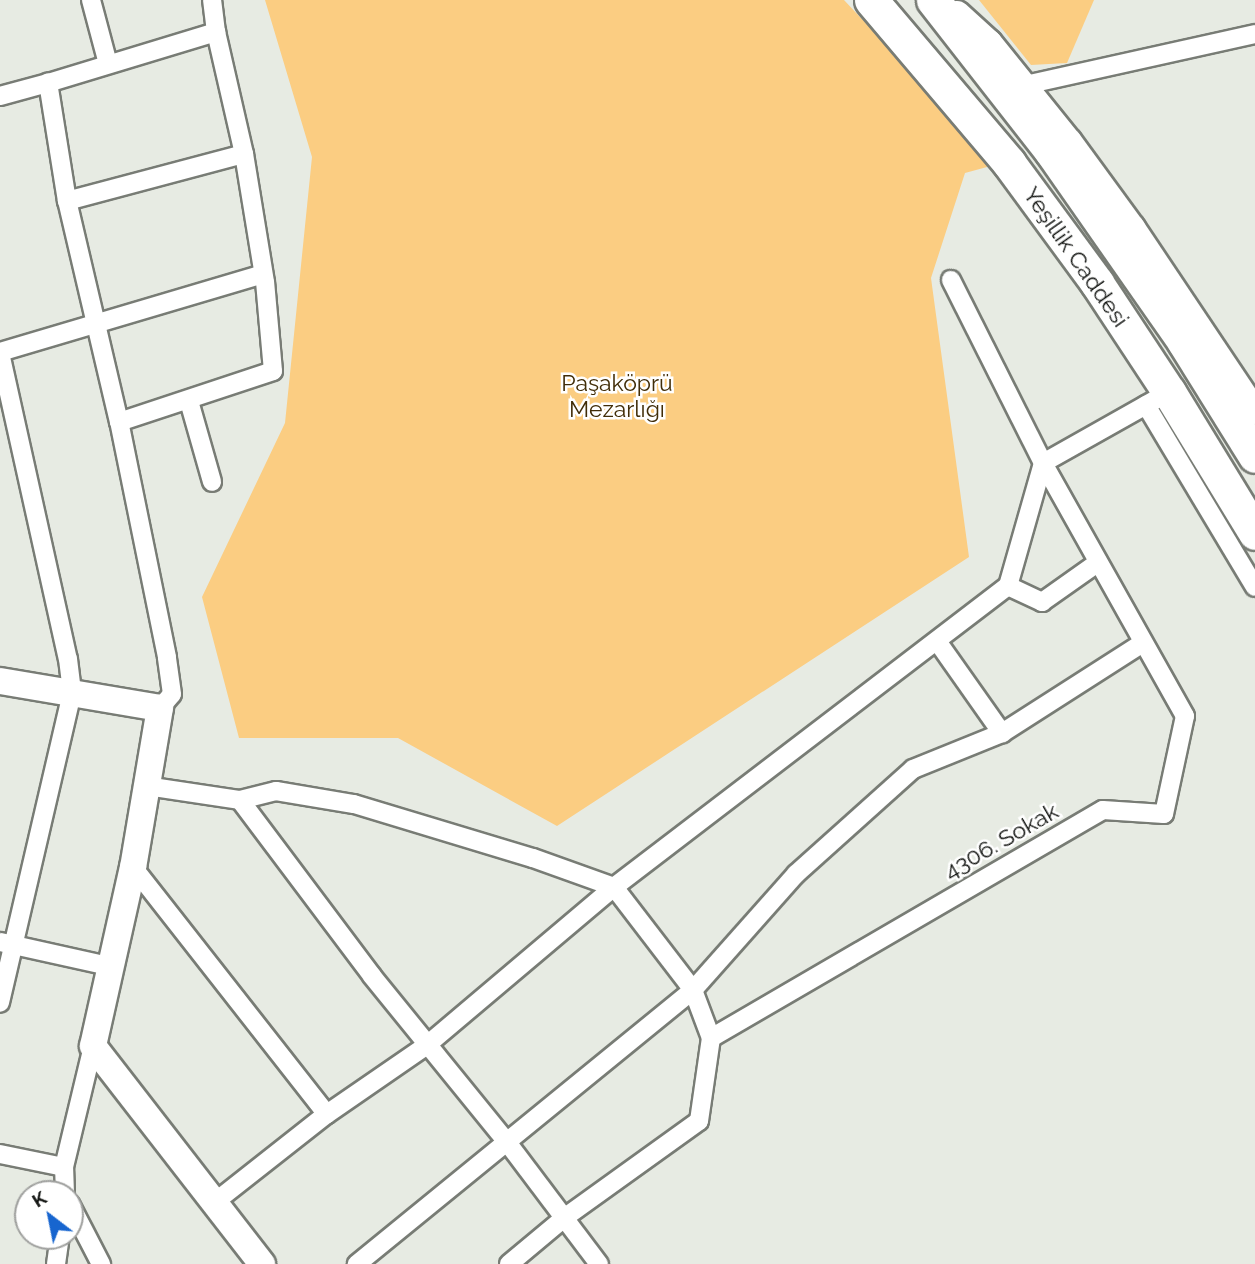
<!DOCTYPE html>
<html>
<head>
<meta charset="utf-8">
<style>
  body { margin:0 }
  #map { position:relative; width:1255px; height:1264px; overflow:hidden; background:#e7ebe3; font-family:Raleway,sans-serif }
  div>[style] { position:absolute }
  .green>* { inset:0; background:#fbcd82 }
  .roads { filter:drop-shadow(2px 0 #787c75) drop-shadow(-2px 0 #787c75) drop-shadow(0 2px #787c75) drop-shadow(0 -2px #787c75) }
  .street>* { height:18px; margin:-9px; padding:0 9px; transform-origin:9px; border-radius:9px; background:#fff }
  .secondary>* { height:26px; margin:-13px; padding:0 13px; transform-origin:13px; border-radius:13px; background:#fff }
  .highway>* { height:33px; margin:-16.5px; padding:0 16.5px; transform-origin:16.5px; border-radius:16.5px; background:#fff }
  span { translate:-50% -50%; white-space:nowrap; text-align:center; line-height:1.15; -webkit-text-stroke:5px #fff; paint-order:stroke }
  .street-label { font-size:23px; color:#111310 }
  .park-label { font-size:23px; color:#412d08 }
  .north { position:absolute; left:14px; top:1180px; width:70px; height:70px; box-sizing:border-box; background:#fff; border:2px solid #a0a19f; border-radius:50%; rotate:328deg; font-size:19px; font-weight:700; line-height:28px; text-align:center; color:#111310 }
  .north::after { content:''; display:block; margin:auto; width:24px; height:32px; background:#1765cf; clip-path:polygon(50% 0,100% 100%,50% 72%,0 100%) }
</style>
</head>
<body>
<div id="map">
  <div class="green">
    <i style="clip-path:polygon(265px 0,844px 0,998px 164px,965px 173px,931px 278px,969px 557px,557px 826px,398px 738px,239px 738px,202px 597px,285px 423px,312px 157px)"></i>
    <i style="clip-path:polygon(979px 0,1094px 0,1067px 63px,1031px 65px)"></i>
  </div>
  <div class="roads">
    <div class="street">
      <i style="left:91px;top:0;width:66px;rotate:75.1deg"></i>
      <i style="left:1025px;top:85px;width:236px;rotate:-12.5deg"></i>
      <i style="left:0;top:96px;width:50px;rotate:-15.2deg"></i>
      <i style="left:67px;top:201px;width:183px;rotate:-14.9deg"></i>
      <i style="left:0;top:352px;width:274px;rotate:-16.5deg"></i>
      <i style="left:0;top:353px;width:313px;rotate:77.5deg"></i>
      <i style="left:68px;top:659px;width:34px;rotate:83deg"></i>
      <i style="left:72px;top:693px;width:318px;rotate:103.1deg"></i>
      <i style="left:189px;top:401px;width:84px;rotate:74.1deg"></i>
      <i style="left:1146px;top:405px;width:212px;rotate:59.1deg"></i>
      <i style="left:119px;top:422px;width:162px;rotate:-18.3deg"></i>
      <i style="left:273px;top:371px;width:89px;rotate:-95.1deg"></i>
      <i style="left:265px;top:282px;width:130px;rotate:-99.3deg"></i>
      <i style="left:244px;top:154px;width:125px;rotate:-102.9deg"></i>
      <i style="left:1008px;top:586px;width:38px;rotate:25deg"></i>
      <i style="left:1042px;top:602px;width:67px;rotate:-35.3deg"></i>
      <i style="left:937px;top:641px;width:113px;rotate:54.8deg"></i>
      <i style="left:160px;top:708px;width:18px;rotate:-49deg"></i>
      <i style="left:172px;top:694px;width:37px;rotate:-98deg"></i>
      <i style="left:167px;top:657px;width:240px;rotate:-101.5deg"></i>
      <i style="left:119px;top:422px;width:227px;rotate:-103.2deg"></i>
      <i style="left:67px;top:201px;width:120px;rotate:-99.1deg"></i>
      <i style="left:48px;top:83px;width:176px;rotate:-16.9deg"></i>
      <i style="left:216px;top:32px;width:32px;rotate:-97deg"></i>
      <i style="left:146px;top:786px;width:95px;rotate:8.5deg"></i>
      <i style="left:240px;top:800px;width:220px;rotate:53.1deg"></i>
      <i style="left:372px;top:976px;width:214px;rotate:50.9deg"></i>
      <i style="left:507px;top:1142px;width:153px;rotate:53deg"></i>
      <i style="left:240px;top:800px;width:37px;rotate:-14deg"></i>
      <i style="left:276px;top:791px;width:79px;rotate:9.5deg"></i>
      <i style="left:354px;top:804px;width:187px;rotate:16.8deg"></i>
      <i style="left:533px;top:858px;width:86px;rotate:19.7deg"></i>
      <i style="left:614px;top:887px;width:130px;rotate:52.5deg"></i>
      <i style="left:693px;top:990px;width:434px;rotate:140.8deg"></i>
      <i style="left:133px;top:867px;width:314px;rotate:51.9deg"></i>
      <i style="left:0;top:942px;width:116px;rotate:12.5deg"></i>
      <i style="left:711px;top:1038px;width:453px;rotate:-30.2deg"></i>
      <i style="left:1103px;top:810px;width:61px;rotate:3.8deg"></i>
      <i style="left:1164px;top:814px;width:100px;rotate:-77.9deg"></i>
      <i style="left:1185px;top:716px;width:290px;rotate:-119.3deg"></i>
      <i style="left:1043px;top:463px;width:145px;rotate:-29.4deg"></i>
      <i style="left:0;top:1154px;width:65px;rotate:11.5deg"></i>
      <i style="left:65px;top:1194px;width:27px;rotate:-92deg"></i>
      <i style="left:64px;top:1167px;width:124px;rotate:-76.5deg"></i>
      <i style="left:215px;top:1202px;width:142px;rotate:-38.2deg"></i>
      <i style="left:327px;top:1114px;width:121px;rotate:-34.6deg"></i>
      <i style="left:427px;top:1045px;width:245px;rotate:-40.2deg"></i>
      <i style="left:614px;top:887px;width:496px;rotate:-37.4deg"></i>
      <i style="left:1008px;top:586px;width:128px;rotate:-74.1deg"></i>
      <i style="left:1043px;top:463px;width:205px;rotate:-116.7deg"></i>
      <i style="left:70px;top:1204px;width:68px;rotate:62.7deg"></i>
      <i style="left:56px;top:1264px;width:28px;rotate:-82deg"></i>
      <i style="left:509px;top:1264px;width:72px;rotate:-39.9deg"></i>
      <i style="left:564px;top:1218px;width:166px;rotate:-35.7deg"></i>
      <i style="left:699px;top:1121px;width:84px;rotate:-81.8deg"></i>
      <i style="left:711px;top:1038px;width:51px;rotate:-110.6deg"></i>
      <i style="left:693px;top:990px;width:155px;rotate:-48.4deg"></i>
      <i style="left:796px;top:874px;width:157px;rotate:-41.9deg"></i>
      <i style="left:913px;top:769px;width:96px;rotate:-22deg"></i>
      <i style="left:1002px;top:733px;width:167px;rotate:-32.6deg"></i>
    </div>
    <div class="secondary">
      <i style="left:957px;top:14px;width:43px;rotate:42.2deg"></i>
      <i style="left:989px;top:43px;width:127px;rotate:51.1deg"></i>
      <i style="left:1069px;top:142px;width:107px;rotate:53.8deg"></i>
      <i style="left:1132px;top:228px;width:221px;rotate:56.2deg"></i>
      <i style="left:0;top:681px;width:162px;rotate:9.6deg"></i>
      <i style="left:160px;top:708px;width:161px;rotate:99.6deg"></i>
      <i style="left:133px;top:867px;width:183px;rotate:102.6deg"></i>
      <i style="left:93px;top:1046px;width:276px;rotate:52.2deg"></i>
    </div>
    <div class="highway">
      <i style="left:871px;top:0;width:214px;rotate:49.7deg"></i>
      <i style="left:1009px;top:163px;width:149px;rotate:53.7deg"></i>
      <i style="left:1097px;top:283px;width:131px;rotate:56.6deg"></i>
      <i style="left:1169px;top:392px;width:165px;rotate:58.6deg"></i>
      <i style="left:933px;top:0;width:192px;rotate:52deg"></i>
      <i style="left:1051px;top:151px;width:233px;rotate:55.1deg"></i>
      <i style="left:1184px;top:342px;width:134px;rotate:58.1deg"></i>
    </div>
  </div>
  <div class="street-label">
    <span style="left:1076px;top:257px;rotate:55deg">Yeşillik Caddesi</span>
    <span style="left:1001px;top:841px;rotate:-30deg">4306. Sokak</span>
  </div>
  <div class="park-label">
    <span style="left:617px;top:396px">Paşaköprü<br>Mezarlığı</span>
  </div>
  <div class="north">K</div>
</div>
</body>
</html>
